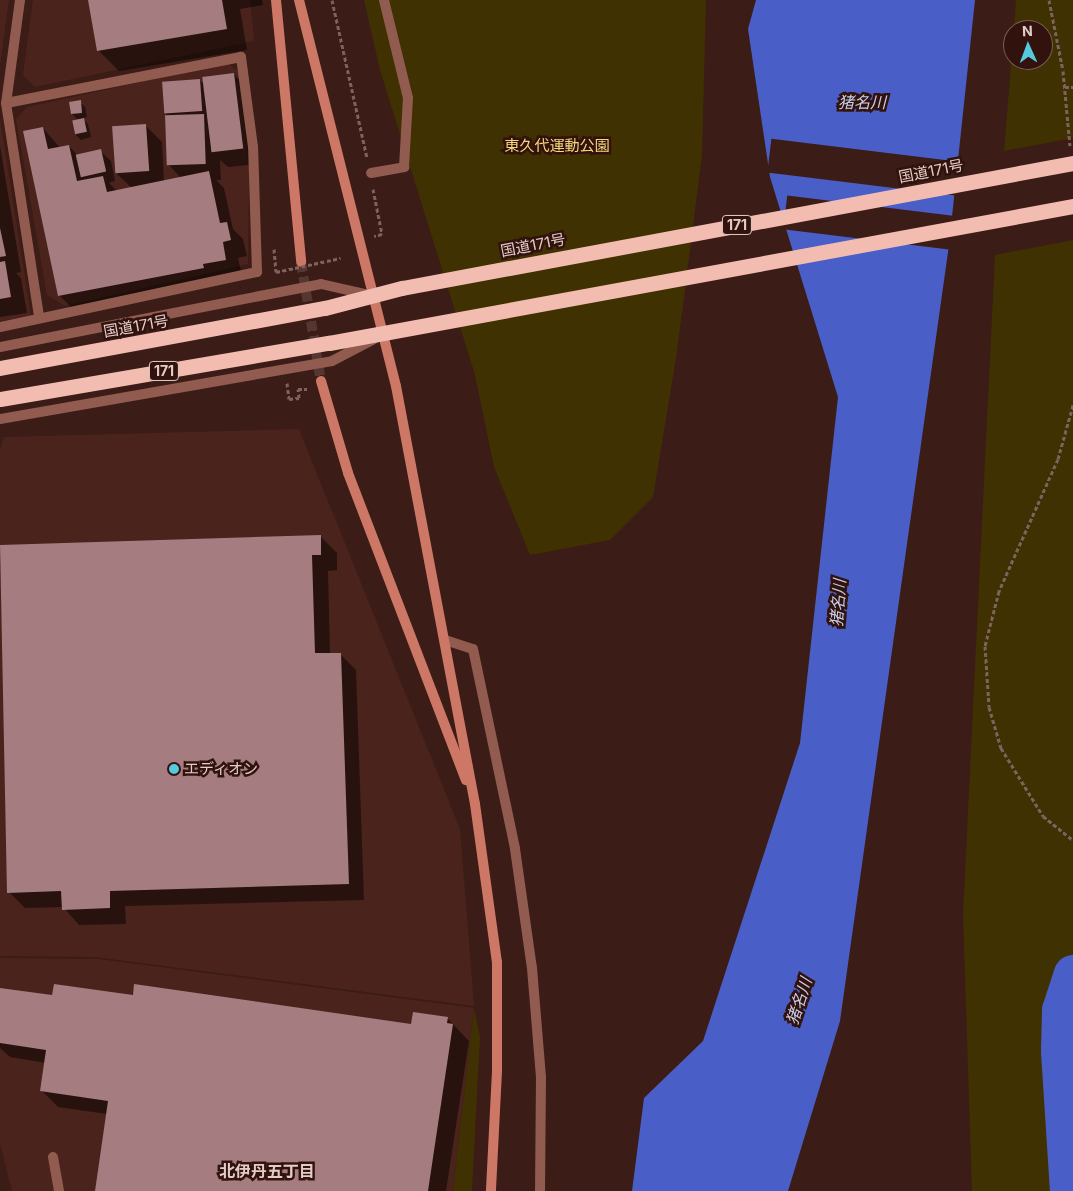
<!DOCTYPE html>
<html>
<head>
<meta charset="utf-8">
<style>
  body { margin:0 }
  #map { position:relative; width:1073px; height:1191px; overflow:hidden; background:#3c1c16; font-family:Inter,"Noto Sans JP",sans-serif }
  div>[style] { position:absolute }
  .built>* { inset:0; background:#4a231c }
  .green>* { inset:0; background:#3f3101 }
  .water>* { inset:0; background:#4a5ec7 }
  .pier>* { inset:0; background:#3c1c16; transform-origin:0 0 }
  .shadow>* { inset:0; background:#0007 }
  .river>* { height:39px; margin:-19.5px; padding:0 19.5px; transform-origin:19.5px; border-radius:19.5px; background:#4a5ec7 }
  .building>* { inset:0; background:#a57c80; transform-origin:0 0 }
  .secondary-tunnel>* { height:10px; margin-top:-5px; transform-origin:0; background:repeating-linear-gradient(90deg,#553631 0 10px,transparent 0 15px) }
  .path>* { height:3px; margin-top:-1.5px; transform-origin:0; background:repeating-linear-gradient(90deg,#7e625d 0 4px,transparent 0 6.5px) }
  .lane>* { height:10px; margin:-5px; padding:0 5px; transform-origin:5px; border-radius:5px; background:#915b50 }
  .street>* { height:10px; margin:-5px; padding:0 5px; transform-origin:5px; border-radius:5px; background:#915b50 }
  .secondary>* { height:10px; margin:-5px; padding:0 5px; transform-origin:5px; border-radius:5px; background:#cd7766 }
  .highway>* { height:15px; margin:-7.5px; padding:0 7.5px; transform-origin:7.5px; border-radius:7.5px; background:#f3bcb1 }
  .path-bridge>* { height:3px; margin-top:-1.5px; transform-origin:0; background:repeating-linear-gradient(90deg,#7e625d 0 4px,transparent 0 6.5px) }
  .street-bridge>* { height:10px; margin:-5px; padding:0 5px; transform-origin:5px; border-radius:5px; background:#915b50 }
  .highway-bridge>* { height:15px; margin:-7.5px; padding:0 7.5px; transform-origin:7.5px; border-radius:7.5px; background:#f3bcb1 }
  .dots>* { width:14px; height:14px; translate:-50% -50%; box-sizing:border-box; border:2px solid #31120d; border-radius:50% }
  span { translate:-50% -50%; white-space:nowrap; text-align:center; line-height:1.15; -webkit-text-stroke:5px #31120d; paint-order:stroke }
  .shield-label span { padding:1px 4px; background:#31120d; border:1px solid; border-radius:4px; -webkit-text-stroke-width:0 }
  .shield-label { font-size:14px; color:#e3ccc8; font-weight:700 }
  .park-label { font-size:15px; color:#f7d97d }
  .street-label { font-size:15px; color:#e3ccc8 }
  .poi-label { font-size:15px; color:#e3ccc8 }
  .left { translate:0 -50%; text-align:left }
  .water-label { font-size:16px; color:#c7cfea; font-style:italic }
  .neighbourhood-label { font-size:16px; color:#e3ccc8; font-weight:700 }
  .north { position:absolute; left:1003px; top:20px; width:50px; height:50px; box-sizing:border-box; background:#31120d; border:1px solid #785c58; border-radius:50%; rotate:358deg; font-size:14px; font-weight:700; line-height:20px; text-align:center; color:#e3ccc8 }
  .north::after { content:''; display:block; margin:auto; width:18px; height:22px; background:#55cadf; clip-path:polygon(50% 0,100% 100%,50% 72%,0 100%) }
</style>
</head>
<body>
<div id="map">
  <div class="built">
    <i style="clip-path:polygon(0 0,9px 0,0 65px)"></i>
    <i style="clip-path:polygon(33px 0,250px 0,254px 41px,35px 87px,23px 75px)"></i>
    <i style="clip-path:polygon(228px 63px,239px 72px,249px 170px,248px 264px,65px 306px,47px 295px,16px 119px,27px 107px)"></i>
    <i style="clip-path:polygon(0 119px,31px 316px,0 321px)"></i>
    <i style="clip-path:polygon(299px 429px,460px 829px,474px 1006px,95px 957px,0 956px,0 449px,4px 437px)"></i>
    <i style="clip-path:polygon(0 958px,98px 959px,474px 1008px,453px 1191px,12px 1191px,0 1143px)"></i>
  </div>
  <div class="green">
    <i style="clip-path:polygon(364px 0,706px 0,702px 155px,677px 352px,653px 497px,610px 540px,530px 555px,494px 467px,475px 375px,380px 70px)"></i>
    <i style="clip-path:polygon(1016px 0,1073px 0,1073px 138px,1004px 151px,1013px 41px,1013px 60px,1043px 60px,1043px 30px,1014px 30px)"></i>
    <i style="clip-path:polygon(1073px 240px,1073px 1191px,972px 1191px,963px 915px,995px 255px)"></i>
    <i style="clip-path:polygon(474px 1008px,480px 1037px,472px 1191px,453px 1191px)"></i>
  </div>
  <div class="water">
    <i style="clip-path:polygon(756px 0,975px 0,949px 245px,840px 1021px,788px 1191px,632px 1191px,644px 1098px,703px 1041px,800px 743px,838px 397px,770px 177px,748px 29px)"></i>
  </div>
  <div class="pier">
    <i style="left:961px;top:162px;width:34px;height:191px;rotate:97deg"></i>
    <i style="left:955px;top:216px;width:34px;height:169px;rotate:97deg"></i>
  </div>
  <div class="shadow">
    <i style="clip-path:polygon(89px 0,262px 0,263px 5px,240px 9px,247px 50px,119px 71px,98px 50px)"></i>
    <i style="clip-path:polygon(234px 74px,250px 91px,258px 164px,228px 167px,220px 160px,221px 180px,216px 180px,224px 188px,233px 229px,243px 239px,247px 256px,238px 258px,242px 275px,75px 311px,59px 295px,43px 128px,60px 148px,69px 146px,78px 156px,100px 151px,111px 161px,115px 181px,109px 183px,117px 191px,132px 188px,116px 173px,146px 126px,162px 142px,164px 181px,181px 178px,169px 165px,168px 117px,165px 113px,199px 80px,205px 85px)"></i>
    <i style="clip-path:polygon(80px 102px,85px 107px,87px 117px,82px 118px,88px 124px,91px 137px,81px 140px,76px 135px,79px 121px,72px 114px)"></i>
    <i style="clip-path:polygon(0 146px,21px 272px,16px 273px,21px 278px,27px 313px,0 317px)"></i>
    <i style="clip-path:polygon(321px 537px,337px 553px,337px 570px,328px 571px,330px 654px,340px 654px,356px 670px,364px 900px,125px 906px,126px 924px,79px 925px,63px 907px,25px 908px,9px 892px,0 546px)"></i>
    <i style="clip-path:polygon(53px 997px,134px 997px,412px 1025px,447px 1018px,469px 1041px,446px 1191px,96px 1191px,107px 1114px,58px 1107px,42px 1091px,46px 1063px,10px 1057px,0 1048px,0 999px)"></i>
  </div>
  <div class="river">
    <i style="left:1069px;top:1191px;width:141px;rotate:-93.7deg"></i>
    <i style="left:1060px;top:1050px;width:40px;rotate:-88.6deg"></i>
    <i style="left:1061px;top:1010px;width:38px;rotate:-72deg"></i>
  </div>
  <div class="building">
    <i style="clip-path:polygon(88px 0,222px 0,227px 29px,97px 51px)"></i>
    <i style="left:234px;top:73px;width:76px;height:32px;rotate:83deg"></i>
    <i style="left:200px;top:79px;width:32px;height:38px;rotate:86deg"></i>
    <i style="clip-path:polygon(81px 100px,82px 113px,71px 114px,69px 102px)"></i>
    <i style="left:204px;top:114px;width:50px;height:39px;rotate:88deg"></i>
    <i style="left:84px;top:118px;width:14px;height:12px;rotate:78deg"></i>
    <i style="left:146px;top:124px;width:47px;height:34px;rotate:86deg"></i>
    <i style="clip-path:polygon(43px 127px,48px 149px,69px 145px,77px 181px,103px 176px,107px 192px,209px 171px,220px 223px,227px 222px,231px 240px,223px 242px,226px 260px,203px 264px,204px 268px,58px 296px,23px 131px)"></i>
    <i style="left:101px;top:149px;width:23px;height:26px;rotate:77deg"></i>
    <i style="clip-path:polygon(0 228px,6px 256px,0 257px)"></i>
    <i style="clip-path:polygon(5px 261px,11px 297px,0 299px,0 262px)"></i>
    <i style="clip-path:polygon(321px 535px,321px 555px,312px 555px,315px 653px,341px 653px,349px 884px,110px 891px,110px 908px,62px 910px,61px 891px,7px 893px,0 545px)"></i>
    <i style="clip-path:polygon(54px 984px,133px 995px,134px 984px,411px 1024px,413px 1012px,448px 1017px,447px 1023px,453px 1024px,428px 1191px,95px 1191px,108px 1101px,40px 1091px,46px 1050px,0 1043px,0 988px,52px 995px)"></i>
  </div>
  <div class="secondary-tunnel">
    <i style="left:301px;top:262px;width:121px;rotate:80.5deg"></i>
  </div>
  <div class="path">
    <i style="left:332px;top:0;width:162px;rotate:77.5deg"></i>
    <i style="left:1049px;top:0;width:72px;rotate:78.8deg"></i>
    <i style="left:1063px;top:71px;width:75px;rotate:84.7deg"></i>
    <i style="left:1065px;top:87px;width:8px"></i>
    <i style="left:373px;top:189px;width:46px;rotate:78.7deg"></i>
    <i style="left:382px;top:234px;width:8px;rotate:166deg"></i>
    <i style="left:274px;top:249px;width:23px;rotate:85deg"></i>
    <i style="left:287px;top:383px;width:16px;rotate:83deg"></i>
    <i style="left:289px;top:399px;width:10px;rotate:-6deg"></i>
    <i style="left:299px;top:398px;width:9px;rotate:-96deg"></i>
    <i style="left:298px;top:389px;width:9px"></i>
    <i style="left:1073px;top:405px;width:56px;rotate:105.5deg"></i>
    <i style="left:1058px;top:459px;width:145px;rotate:114.1deg"></i>
    <i style="left:999px;top:591px;width:57px;rotate:104.3deg"></i>
    <i style="left:985px;top:646px;width:61px;rotate:86.2deg"></i>
    <i style="left:989px;top:707px;width:43px;rotate:73.7deg"></i>
    <i style="left:1001px;top:748px;width:80px;rotate:58.3deg"></i>
    <i style="left:1043px;top:816px;width:38px;rotate:39deg"></i>
  </div>
  <div class="lane">
    <i style="left:371px;top:173px;width:34px;rotate:-10deg"></i>
    <i style="left:404px;top:167px;width:69px;rotate:-86.7deg"></i>
    <i style="left:408px;top:98px;width:101px;rotate:-103.8deg"></i>
    <i style="left:445px;top:640px;width:29px;rotate:18deg"></i>
    <i style="left:473px;top:649px;width:204px;rotate:78.1deg"></i>
    <i style="left:515px;top:849px;width:120px;rotate:81.9deg"></i>
    <i style="left:532px;top:968px;width:109px;rotate:85.3deg"></i>
    <i style="left:541px;top:1077px;width:114px;rotate:90.5deg"></i>
    <i style="left:53px;top:1157px;width:35px;rotate:80deg"></i>
  </div>
  <div class="street">
    <i style="left:20px;top:0;width:104px;rotate:97.7deg"></i>
    <i style="left:6px;top:103px;width:217px;rotate:81.2deg"></i>
    <i style="left:321px;top:284px;width:49px;rotate:12.9deg"></i>
    <i style="left:0;top:327px;width:263px;rotate:-12.1deg"></i>
    <i style="left:257px;top:272px;width:125px;rotate:-91.8deg"></i>
    <i style="left:253px;top:147px;width:91px;rotate:-97.6deg"></i>
    <i style="left:241px;top:57px;width:239px;rotate:168.9deg"></i>
    <i style="left:332px;top:361px;width:47px;rotate:-27.6deg"></i>
  </div>
  <div class="secondary">
    <i style="left:276px;top:0;width:263px;rotate:84.5deg"></i>
    <i style="left:299px;top:0;width:398px;rotate:75.9deg"></i>
    <i style="left:396px;top:386px;width:425px;rotate:79.3deg"></i>
    <i style="left:475px;top:804px;width:160px;rotate:82.1deg"></i>
    <i style="left:497px;top:962px;width:109px;rotate:90deg"></i>
    <i style="left:497px;top:1071px;width:120px;rotate:92.9deg"></i>
    <i style="left:321px;top:381px;width:96px;rotate:73.6deg"></i>
    <i style="left:348px;top:473px;width:329px;rotate:69deg"></i>
  </div>
  <div class="highway">
    <i style="left:325px;top:308px;width:80px;rotate:-14.6deg"></i>
    <i style="left:329px;top:343px;width:757px;rotate:-10.43deg"></i>
  </div>
  <div class="path-bridge">
    <i style="left:276px;top:272px;width:66px;rotate:-12.2deg"></i>
  </div>
  <div class="street-bridge">
    <i style="left:0;top:347px;width:327px;rotate:-11.1deg"></i>
    <i style="left:0;top:419px;width:337px;rotate:-9.9deg"></i>
  </div>
  <div class="highway-bridge">
    <i style="left:402px;top:288px;width:683px;rotate:-10.55deg"></i>
    <i style="left:0;top:368px;width:330px;rotate:-10.5deg"></i>
    <i style="left:0;top:399px;width:334px;rotate:-9.7deg"></i>
  </div>
  <div class="dots">
    <i style="left:174px;top:769px;background:#55cadf"></i>
  </div>
  <div class="shield-label">
    <span style="left:737px;top:225px">171</span>
    <span style="left:164px;top:371px">171</span>
  </div>
  <div class="park-label">
    <span style="left:557px;top:146px">東久代運動公園</span>
  </div>
  <div class="street-label">
    <span style="left:931px;top:171px;rotate:-11deg">国道171号</span>
    <span style="left:533px;top:245px;rotate:-11deg">国道171号</span>
    <span style="left:136px;top:326px;rotate:-10deg">国道171号</span>
  </div>
  <div class="poi-label">
    <span class="left" style="left:184px;top:769px">エディオン</span>
  </div>
  <div class="water-label">
    <span style="left:862px;top:102px">猪名川</span>
    <span style="left:838px;top:603px;rotate:-86deg">猪名川</span>
    <span style="left:799px;top:1001px;rotate:-72deg">猪名川</span>
  </div>
  <div class="neighbourhood-label">
    <span style="left:267px;top:1171px">北伊丹五丁目</span>
  </div>
  <div class="north">N</div>
</div>
</body>
</html>
